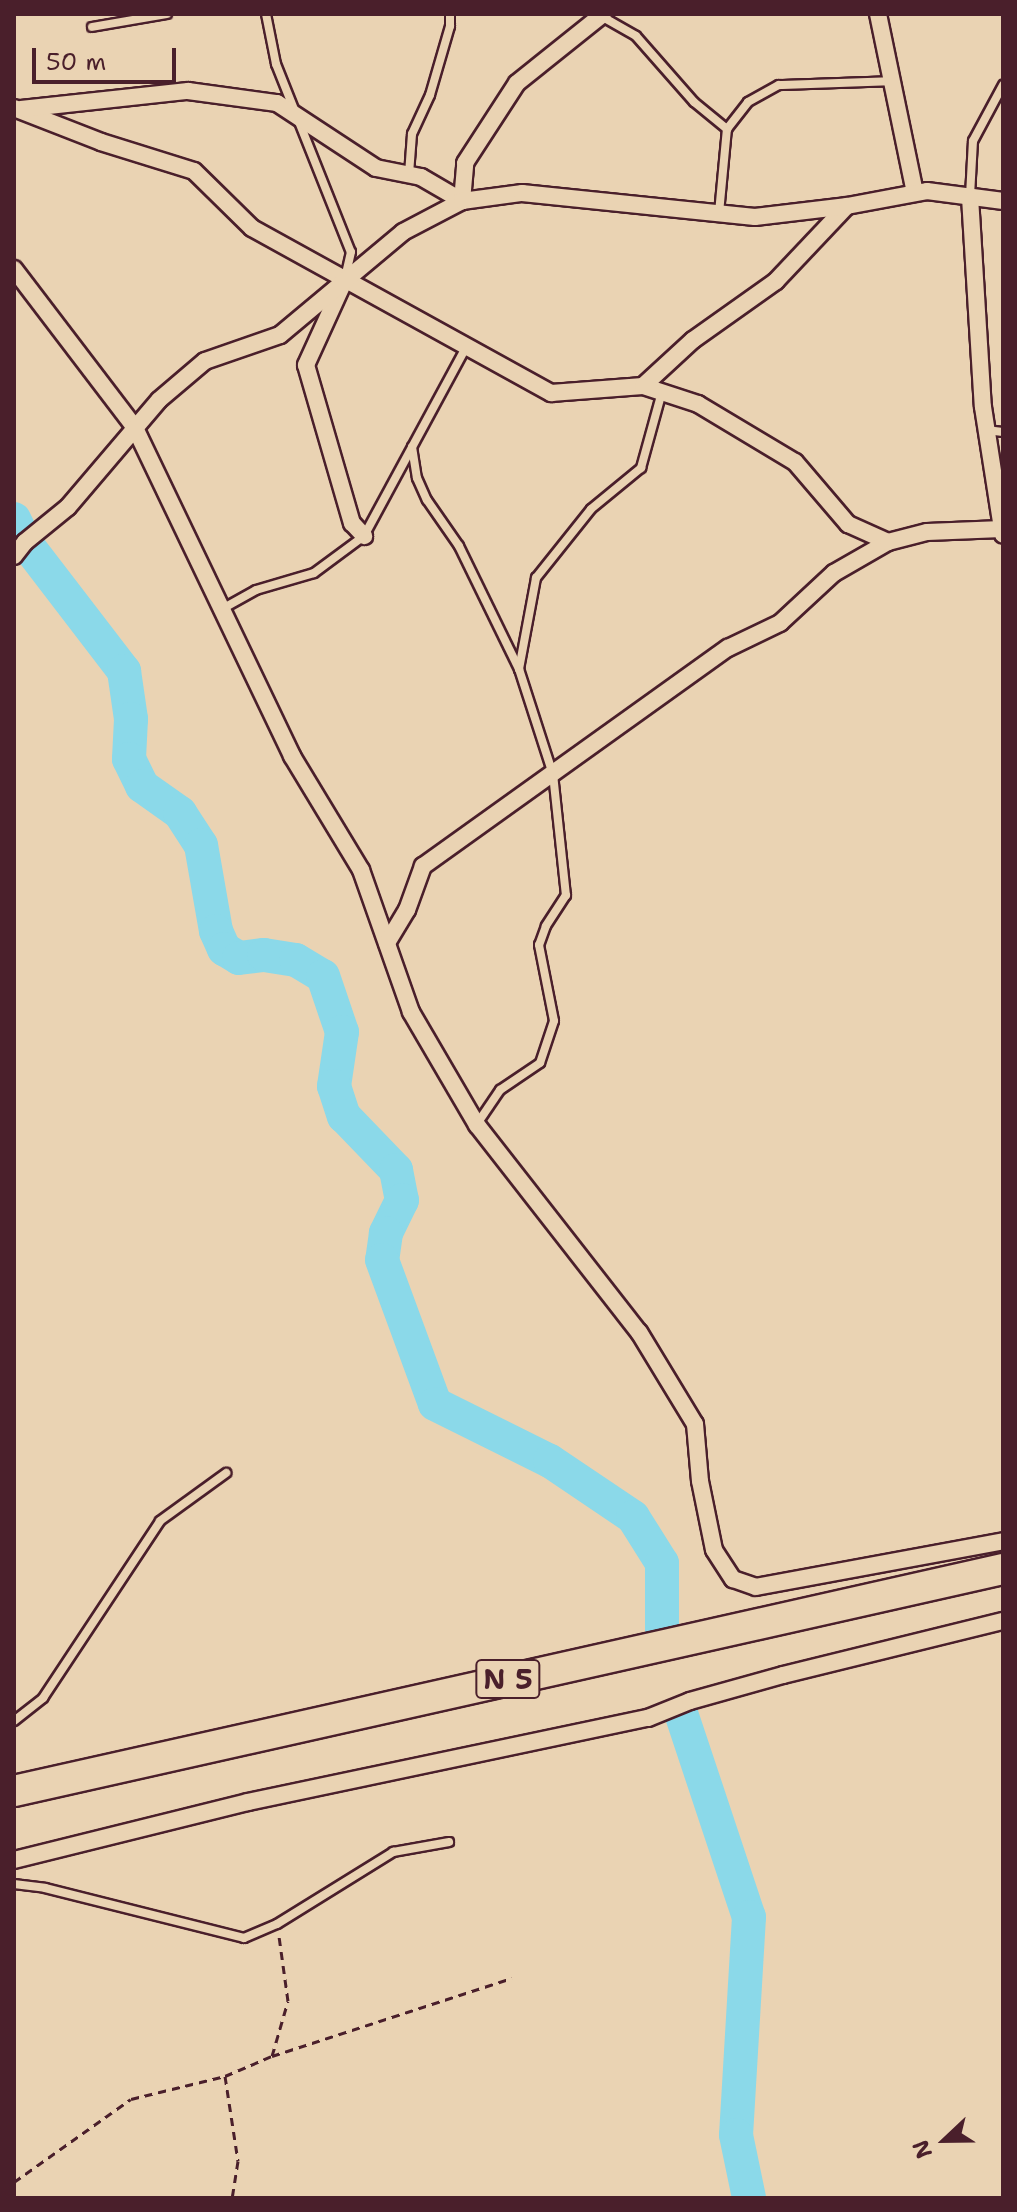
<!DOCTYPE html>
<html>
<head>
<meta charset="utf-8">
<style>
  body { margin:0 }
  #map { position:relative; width:1017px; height:2212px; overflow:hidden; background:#ead3b3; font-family:"Shantell Sans",sans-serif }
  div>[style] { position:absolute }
  .river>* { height:34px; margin:-17px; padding:0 17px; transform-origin:17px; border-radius:17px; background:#8bd9e9 }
  .path>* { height:3px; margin-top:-1.5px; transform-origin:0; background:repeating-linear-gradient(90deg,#4a1f2b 0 8px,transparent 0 14px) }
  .roads { filter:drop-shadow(2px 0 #4a1f2b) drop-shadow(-2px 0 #4a1f2b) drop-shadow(0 2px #4a1f2b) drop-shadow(0 -2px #4a1f2b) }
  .lane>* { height:8px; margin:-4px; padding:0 4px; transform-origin:4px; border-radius:4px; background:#ead3b3 }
  .street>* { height:16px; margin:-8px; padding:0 8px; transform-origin:8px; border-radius:8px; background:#ead3b3 }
  .highway>* { height:30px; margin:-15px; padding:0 15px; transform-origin:15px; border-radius:15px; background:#ead3b3 }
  span { translate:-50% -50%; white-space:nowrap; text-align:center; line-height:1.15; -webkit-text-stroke:6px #ead3b3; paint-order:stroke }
  .shield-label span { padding:2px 6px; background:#ead3b3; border:2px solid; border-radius:6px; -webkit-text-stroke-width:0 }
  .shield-label { font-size:28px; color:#4a1f2b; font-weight:700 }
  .frame { position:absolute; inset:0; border:16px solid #4a1f2b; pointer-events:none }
  .north { position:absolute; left:905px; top:2100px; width:80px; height:80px; -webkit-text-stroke:6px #ead3b3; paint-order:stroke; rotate:248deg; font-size:22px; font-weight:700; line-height:32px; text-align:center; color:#4a1f2b }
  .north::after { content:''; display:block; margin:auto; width:28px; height:36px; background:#4a1f2b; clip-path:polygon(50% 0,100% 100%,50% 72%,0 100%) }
  .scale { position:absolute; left:32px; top:48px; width:144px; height:36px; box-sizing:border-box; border:4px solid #4a1f2b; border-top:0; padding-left:10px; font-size:24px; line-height:28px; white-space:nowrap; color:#4a1f2b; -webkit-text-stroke:6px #ead3b3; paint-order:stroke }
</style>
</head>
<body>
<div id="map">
  <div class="river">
    <i style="left:14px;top:519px;width:25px;rotate:64deg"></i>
    <i style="left:25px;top:542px;width:163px;rotate:52.5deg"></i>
    <i style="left:124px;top:671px;width:49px;rotate:81.7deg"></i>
    <i style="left:131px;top:719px;width:40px;rotate:92.9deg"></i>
    <i style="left:129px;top:759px;width:30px;rotate:64deg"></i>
    <i style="left:142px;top:786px;width:47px;rotate:35.4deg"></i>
    <i style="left:180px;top:813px;width:38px;rotate:57deg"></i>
    <i style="left:201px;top:845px;width:87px;rotate:80.1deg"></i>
    <i style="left:216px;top:931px;width:20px;rotate:66deg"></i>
    <i style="left:224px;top:949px;width:17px;rotate:31deg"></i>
    <i style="left:239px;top:958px;width:25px;rotate:-7deg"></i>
    <i style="left:264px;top:955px;width:32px;rotate:9deg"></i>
    <i style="left:296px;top:960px;width:31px;rotate:31deg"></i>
    <i style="left:323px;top:976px;width:59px;rotate:71.3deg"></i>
    <i style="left:342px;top:1032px;width:55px;rotate:98.4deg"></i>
    <i style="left:334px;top:1086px;width:32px;rotate:72deg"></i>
    <i style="left:344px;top:1116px;width:75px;rotate:46.1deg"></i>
    <i style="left:396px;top:1170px;width:31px;rotate:79deg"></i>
    <i style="left:402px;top:1200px;width:37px;rotate:116deg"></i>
    <i style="left:386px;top:1233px;width:27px;rotate:98deg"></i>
    <i style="left:382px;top:1260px;width:153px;rotate:69.8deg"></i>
    <i style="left:435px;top:1404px;width:128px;rotate:26.4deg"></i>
    <i style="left:550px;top:1461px;width:100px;rotate:34deg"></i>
    <i style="left:633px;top:1517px;width:54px;rotate:57.8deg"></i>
    <i style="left:662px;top:1563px;width:68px;rotate:90deg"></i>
    <i style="left:682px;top:1716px;width:212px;rotate:71.6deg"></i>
    <i style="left:749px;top:1917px;width:218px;rotate:93.4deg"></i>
    <i style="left:736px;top:2135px;width:64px;rotate:78.3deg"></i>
  </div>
  <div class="path">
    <i style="left:272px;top:2056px;width:57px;rotate:-73.8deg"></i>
    <i style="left:288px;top:2001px;width:66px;rotate:-97.9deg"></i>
    <i style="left:225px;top:2076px;width:86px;rotate:81.3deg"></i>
    <i style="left:238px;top:2161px;width:37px;rotate:99deg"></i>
    <i style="left:14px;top:2182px;width:143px;rotate:-35.4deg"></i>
    <i style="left:131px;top:2099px;width:97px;rotate:-13.7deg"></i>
    <i style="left:225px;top:2076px;width:51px;rotate:-23.1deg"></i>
    <i style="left:272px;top:2056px;width:252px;rotate:-18deg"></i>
  </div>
  <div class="roads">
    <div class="lane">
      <i style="left:266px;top:14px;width:51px;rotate:78.7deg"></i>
      <i style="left:276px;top:64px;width:202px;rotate:68.3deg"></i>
      <i style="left:351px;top:252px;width:26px;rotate:103deg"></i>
      <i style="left:601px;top:16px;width:40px;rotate:29.7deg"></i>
      <i style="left:636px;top:36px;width:88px;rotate:48.7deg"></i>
      <i style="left:694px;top:102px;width:43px;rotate:39.3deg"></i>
      <i style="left:92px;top:27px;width:76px;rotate:-9.8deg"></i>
      <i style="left:409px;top:174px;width:40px;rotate:-85.7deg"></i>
      <i style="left:412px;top:134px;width:43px;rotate:-65.2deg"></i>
      <i style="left:430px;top:95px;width:72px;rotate:-73.8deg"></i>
      <i style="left:450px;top:26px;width:12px;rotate:-90deg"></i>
      <i style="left:970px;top:196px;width:55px;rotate:-86.9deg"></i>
      <i style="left:973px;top:141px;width:64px;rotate:-61.8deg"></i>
      <i style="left:719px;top:213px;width:84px;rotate:-84.6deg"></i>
      <i style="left:727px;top:129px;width:34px;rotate:-52deg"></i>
      <i style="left:748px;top:102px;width:35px;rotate:-29deg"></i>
      <i style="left:779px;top:85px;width:113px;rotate:-2deg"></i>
      <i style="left:986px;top:430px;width:17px;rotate:7deg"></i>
      <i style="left:412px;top:447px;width:31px;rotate:81deg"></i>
      <i style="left:417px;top:478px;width:24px;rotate:66deg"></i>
      <i style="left:427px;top:500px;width:56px;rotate:55.2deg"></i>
      <i style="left:459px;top:546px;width:137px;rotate:64deg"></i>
      <i style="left:519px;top:669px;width:110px;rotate:72.1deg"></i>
      <i style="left:553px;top:774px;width:122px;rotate:83.9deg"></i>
      <i style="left:566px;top:895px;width:37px;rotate:123deg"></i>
      <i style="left:546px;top:926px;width:20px;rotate:110deg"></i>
      <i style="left:539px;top:945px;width:77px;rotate:78.8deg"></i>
      <i style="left:554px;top:1021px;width:44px;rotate:108.4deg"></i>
      <i style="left:540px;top:1063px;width:48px;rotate:146deg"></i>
      <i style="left:500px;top:1090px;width:41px;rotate:124.1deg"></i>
      <i style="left:222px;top:609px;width:39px;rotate:-29deg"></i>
      <i style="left:256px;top:590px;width:60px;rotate:-16.3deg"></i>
      <i style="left:314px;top:573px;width:62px;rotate:-36.5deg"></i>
      <i style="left:364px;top:536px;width:215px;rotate:-61.6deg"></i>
      <i style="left:519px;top:669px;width:93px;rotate:-79.4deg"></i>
      <i style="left:536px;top:578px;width:88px;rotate:-51.4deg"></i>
      <i style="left:591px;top:509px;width:65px;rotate:-39.4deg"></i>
      <i style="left:641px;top:468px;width:79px;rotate:-74.6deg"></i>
      <i style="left:14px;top:1721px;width:37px;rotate:-38deg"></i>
      <i style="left:43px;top:1698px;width:212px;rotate:-56.5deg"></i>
      <i style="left:160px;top:1521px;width:82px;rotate:-36deg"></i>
      <i style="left:14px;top:1884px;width:31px;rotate:7deg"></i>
      <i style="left:45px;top:1888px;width:205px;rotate:14.1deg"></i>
      <i style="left:244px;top:1938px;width:36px;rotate:-23deg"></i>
      <i style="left:277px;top:1924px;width:137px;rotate:-31.8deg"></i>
      <i style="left:393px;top:1852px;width:57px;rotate:-10.1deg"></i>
    </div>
    <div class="street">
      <i style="left:878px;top:14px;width:182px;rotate:78.3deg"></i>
      <i style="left:14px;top:108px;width:93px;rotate:21.3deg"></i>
      <i style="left:101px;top:142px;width:97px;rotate:17.3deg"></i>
      <i style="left:194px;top:171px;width:81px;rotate:44.5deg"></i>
      <i style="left:252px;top:228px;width:342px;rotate:28.9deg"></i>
      <i style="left:551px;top:393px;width:92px;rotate:-4.4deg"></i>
      <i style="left:643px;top:386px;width:58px;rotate:18.1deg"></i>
      <i style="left:698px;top:404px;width:113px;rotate:30.9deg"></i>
      <i style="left:795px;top:462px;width:82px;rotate:49.5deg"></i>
      <i style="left:848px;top:524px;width:44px;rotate:24.2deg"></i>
      <i style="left:21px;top:109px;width:168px;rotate:-6.2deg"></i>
      <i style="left:188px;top:91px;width:90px;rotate:7.7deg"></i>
      <i style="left:277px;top:103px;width:118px;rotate:33.3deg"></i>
      <i style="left:376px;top:168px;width:46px;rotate:11.3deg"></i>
      <i style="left:421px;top:177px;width:48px;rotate:30.3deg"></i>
      <i style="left:462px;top:201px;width:38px;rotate:-85deg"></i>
      <i style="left:465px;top:163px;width:95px;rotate:-57deg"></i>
      <i style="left:517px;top:83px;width:110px;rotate:-38.7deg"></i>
      <i style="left:970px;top:197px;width:210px;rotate:86.5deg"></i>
      <i style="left:983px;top:407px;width:129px;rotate:81.1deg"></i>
      <i style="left:14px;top:269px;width:200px;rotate:52.7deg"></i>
      <i style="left:135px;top:428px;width:364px;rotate:64.4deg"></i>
      <i style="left:292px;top:756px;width:133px;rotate:58.8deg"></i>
      <i style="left:361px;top:870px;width:151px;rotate:70.6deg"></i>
      <i style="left:411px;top:1012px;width:131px;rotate:59.7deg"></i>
      <i style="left:477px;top:1125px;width:263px;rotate:52deg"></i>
      <i style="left:639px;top:1332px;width:108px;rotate:58.7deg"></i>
      <i style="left:695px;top:1424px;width:57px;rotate:85deg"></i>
      <i style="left:700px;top:1481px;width:70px;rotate:78.5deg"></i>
      <i style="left:714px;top:1550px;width:35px;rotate:57deg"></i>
      <i style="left:733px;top:1579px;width:24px;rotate:19deg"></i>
      <i style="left:756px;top:1587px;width:251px;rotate:-10.5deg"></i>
      <i style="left:342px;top:286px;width:87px;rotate:114.5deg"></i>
      <i style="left:306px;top:365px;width:165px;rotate:73.8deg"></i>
      <i style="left:352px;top:523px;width:18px;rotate:47deg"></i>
      <i style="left:643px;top:386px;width:68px;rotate:-42.6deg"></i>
      <i style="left:693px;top:340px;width:102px;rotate:-35.4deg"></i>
      <i style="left:776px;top:281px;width:103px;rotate:-46.6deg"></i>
      <i style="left:14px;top:556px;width:18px;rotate:-52deg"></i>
      <i style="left:25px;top:542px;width:55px;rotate:-39.1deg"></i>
      <i style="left:68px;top:507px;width:140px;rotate:-49.6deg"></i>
      <i style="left:159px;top:400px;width:60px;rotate:-40.3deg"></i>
      <i style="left:205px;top:361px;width:79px;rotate:-19.1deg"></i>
      <i style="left:280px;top:335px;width:160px;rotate:-39.9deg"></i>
      <i style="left:403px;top:232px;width:67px;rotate:-27.7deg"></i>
      <i style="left:462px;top:201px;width:61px;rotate:-7.6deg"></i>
      <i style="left:522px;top:193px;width:234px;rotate:5.9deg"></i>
      <i style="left:755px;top:217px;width:93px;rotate:-6.8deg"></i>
      <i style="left:847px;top:206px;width:81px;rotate:-10.6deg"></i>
      <i style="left:927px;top:191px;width:77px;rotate:7.5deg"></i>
      <i style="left:387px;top:943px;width:39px;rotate:-59deg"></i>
      <i style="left:407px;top:910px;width:47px;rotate:-70deg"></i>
      <i style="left:423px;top:866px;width:375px;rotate:-35.6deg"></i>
      <i style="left:728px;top:648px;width:58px;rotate:-25.7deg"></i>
      <i style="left:780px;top:623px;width:74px;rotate:-42.8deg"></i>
      <i style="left:834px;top:573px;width:62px;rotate:-29.9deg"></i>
      <i style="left:888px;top:542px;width:40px;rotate:-14.4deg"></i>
      <i style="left:927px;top:532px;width:75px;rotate:-2.3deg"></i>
      <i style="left:14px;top:1860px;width:241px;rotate:-13.9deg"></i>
      <i style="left:248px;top:1802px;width:409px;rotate:-11.9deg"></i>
      <i style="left:648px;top:1718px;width:45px;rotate:-22deg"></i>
      <i style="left:690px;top:1701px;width:97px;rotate:-15.6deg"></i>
      <i style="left:783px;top:1675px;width:227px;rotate:-13.8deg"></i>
    </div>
    <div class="highway">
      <i style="left:14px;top:1791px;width:1014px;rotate:-12.65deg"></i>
    </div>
  </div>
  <div class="shield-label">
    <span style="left:508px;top:1679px">N 5</span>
  </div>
  <div class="frame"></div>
  <div class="north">N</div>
  <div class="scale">50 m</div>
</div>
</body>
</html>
